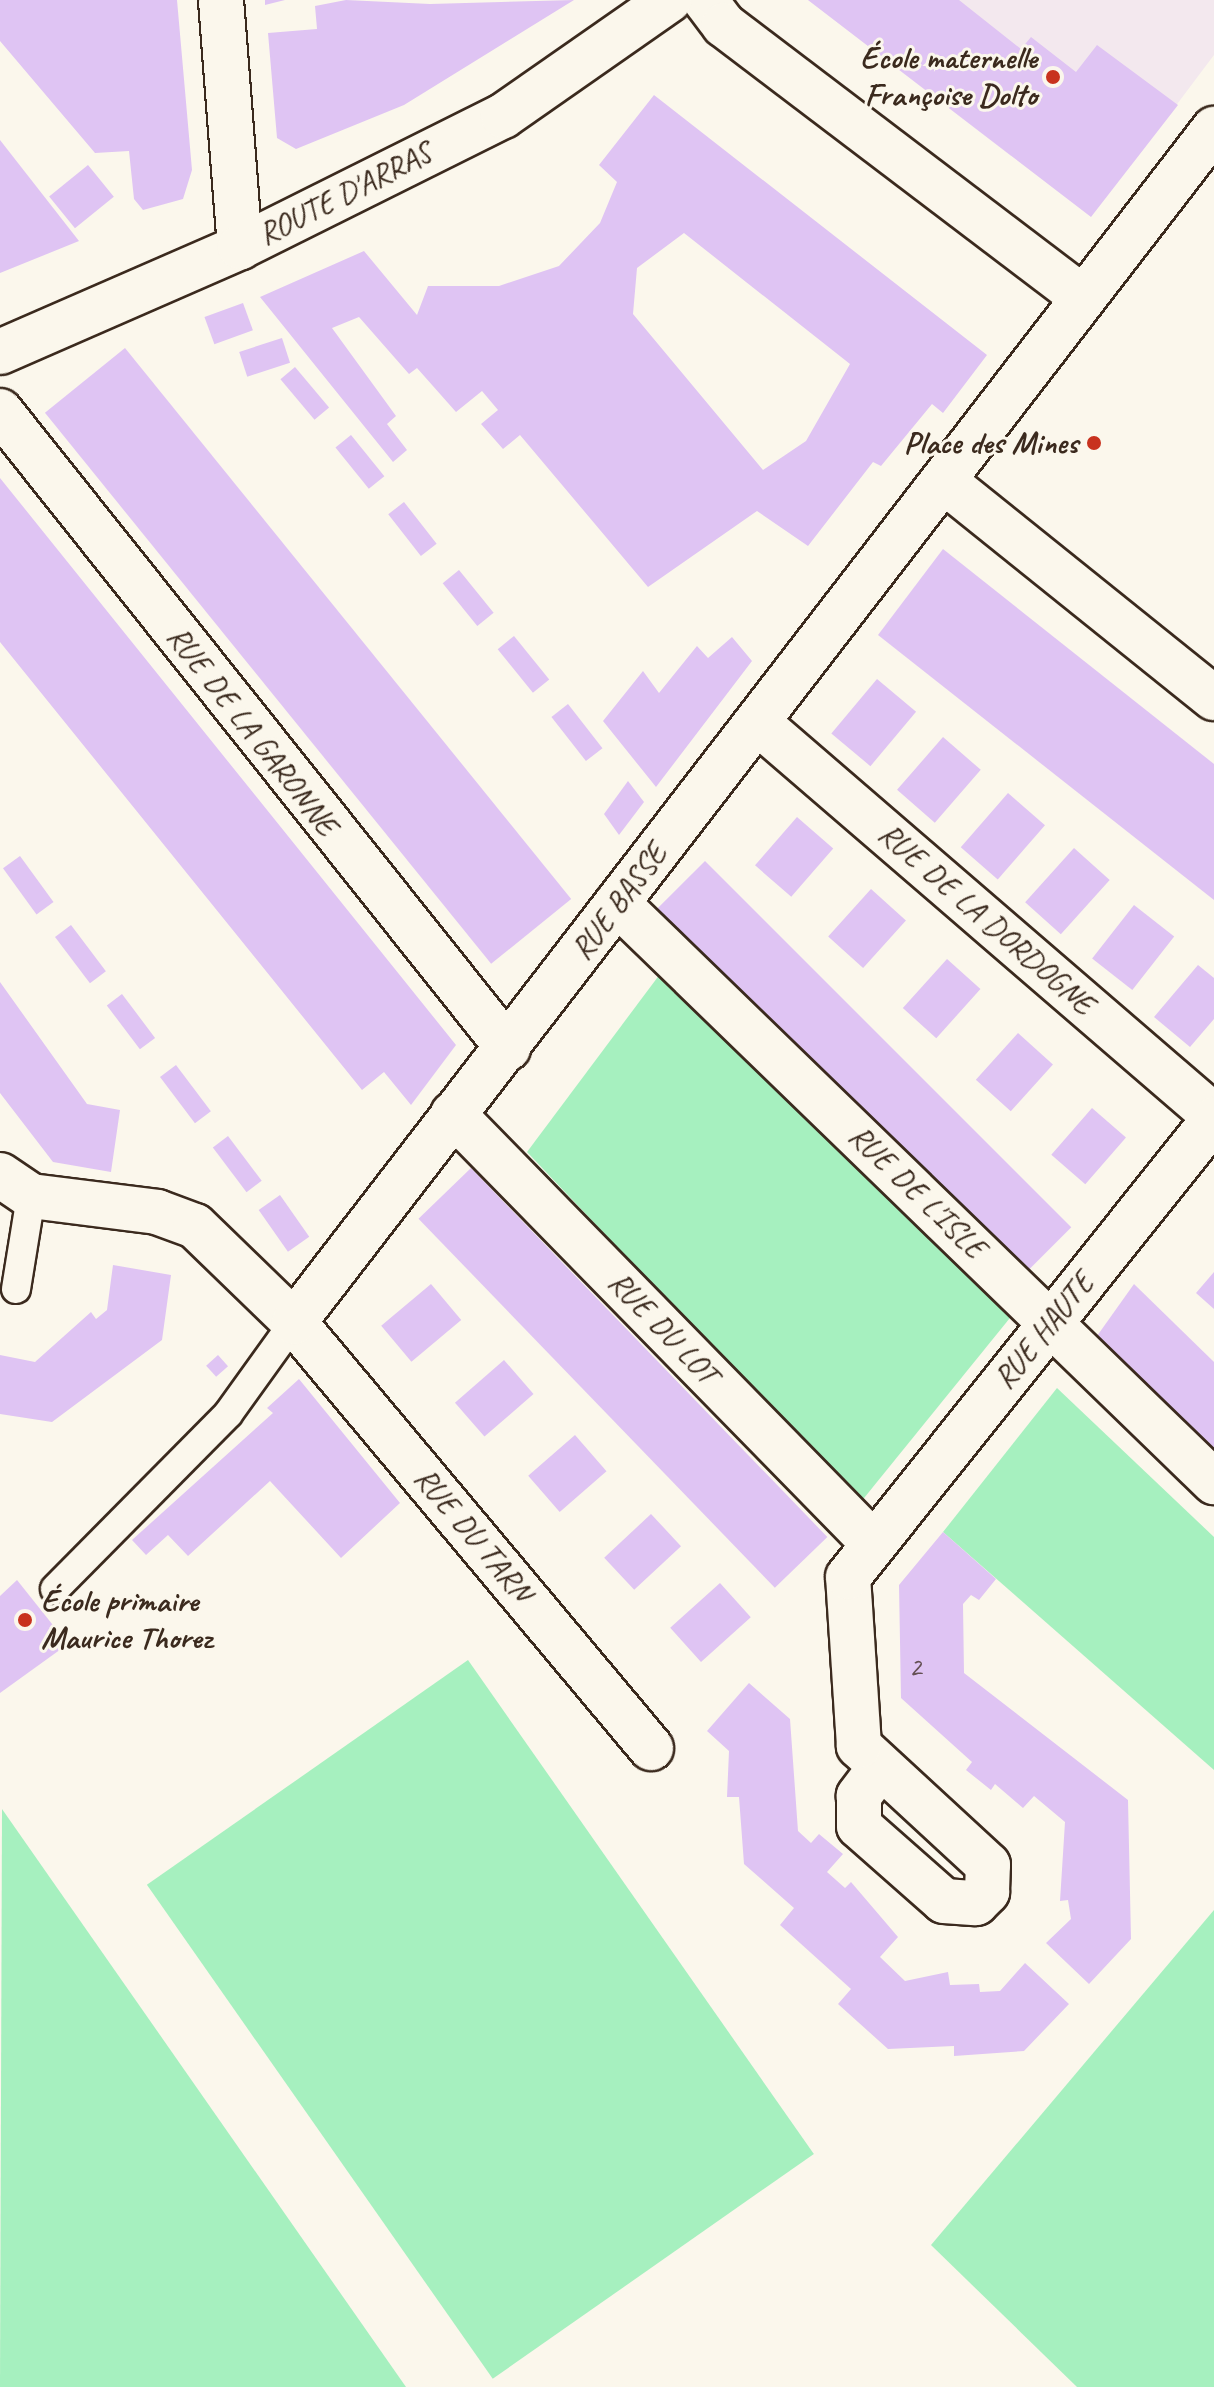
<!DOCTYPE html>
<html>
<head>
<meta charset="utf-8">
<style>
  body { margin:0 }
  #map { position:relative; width:1214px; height:2387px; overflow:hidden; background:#fbf7ec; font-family:Caveat,sans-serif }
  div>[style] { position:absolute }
  .built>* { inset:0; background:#f3e8ee }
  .green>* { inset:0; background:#a6f0bf; transform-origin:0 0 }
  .building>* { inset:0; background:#dfc4f3; transform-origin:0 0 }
  .roads { filter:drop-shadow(2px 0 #3b2a1e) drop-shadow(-2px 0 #3b2a1e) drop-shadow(0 2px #3b2a1e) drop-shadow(0 -2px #3b2a1e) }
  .service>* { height:28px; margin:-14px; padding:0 14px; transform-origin:14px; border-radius:14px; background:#fbf7ec }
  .minor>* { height:44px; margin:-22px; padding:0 22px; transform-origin:22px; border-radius:22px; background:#fbf7ec }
  .secondary>* { height:44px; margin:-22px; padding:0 22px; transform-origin:22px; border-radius:22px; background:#fbf7ec }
  .dots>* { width:22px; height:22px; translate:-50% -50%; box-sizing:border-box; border:4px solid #fbf7ec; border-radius:50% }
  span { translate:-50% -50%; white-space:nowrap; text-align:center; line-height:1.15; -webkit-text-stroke:6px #fbf7ec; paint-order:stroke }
  .number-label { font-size:28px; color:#645053 }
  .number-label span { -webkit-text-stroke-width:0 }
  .poi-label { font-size:32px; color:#3b2a1e; font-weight:700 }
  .right { translate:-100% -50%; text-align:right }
  .left { translate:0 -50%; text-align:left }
  .street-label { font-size:32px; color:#3b2a1e }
</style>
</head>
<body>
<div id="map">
  <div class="built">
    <i style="clip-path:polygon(808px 0,1214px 0,1214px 55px,1135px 160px,1056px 99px,1011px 156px)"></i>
  </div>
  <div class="green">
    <i style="clip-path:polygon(666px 966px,1018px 1308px,860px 1503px,527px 1152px)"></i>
    <i style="clip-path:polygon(1057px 1388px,1214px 1537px,1214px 1770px,943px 1532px)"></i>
    <i style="left:468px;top:1660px;width:603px;height:392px;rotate:55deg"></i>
    <i style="clip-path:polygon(2px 1809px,406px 2387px,0 2387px)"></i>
    <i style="clip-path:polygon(1214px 1910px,1214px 2387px,1077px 2387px,931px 2245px)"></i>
  </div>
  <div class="building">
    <i style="clip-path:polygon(0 0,177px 0,192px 170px,183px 199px,143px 210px,134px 199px,129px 151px,95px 153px,0 41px)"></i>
    <i style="clip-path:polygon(265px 0,285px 0,265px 5px)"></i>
    <i style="clip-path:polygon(346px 0,430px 4px,574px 0,404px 105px,296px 149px,277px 138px,268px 33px,317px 29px,315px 6px)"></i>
    <i style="clip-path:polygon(808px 0,959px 0,1021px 49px,1031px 37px,1076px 72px,1097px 45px,1178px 105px,1091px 217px)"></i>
    <i style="clip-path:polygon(evenodd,654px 95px,987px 355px,943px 413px,932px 404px,881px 466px,873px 462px,808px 546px,757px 511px,648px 587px,520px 435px,503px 449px,481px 424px,498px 410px,482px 391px,456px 412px,417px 368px,409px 374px,359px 317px,332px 328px,396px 416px,387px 424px,407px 450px,393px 462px,260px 297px,364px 251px,417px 315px,428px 286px,499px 286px,559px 266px,600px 223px,617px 182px,599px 165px,654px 95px,684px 233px,850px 364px,806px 441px,763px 470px,633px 314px,637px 268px,684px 233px)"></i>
    <i style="clip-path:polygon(0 140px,79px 241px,0 273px)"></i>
    <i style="left:88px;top:165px;width:41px;height:50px;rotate:51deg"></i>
    <i style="left:243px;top:303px;width:29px;height:41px;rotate:70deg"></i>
    <i style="left:282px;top:338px;width:26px;height:45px;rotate:72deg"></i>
    <i style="left:125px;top:348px;width:709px;height:103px;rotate:51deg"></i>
    <i style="left:295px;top:367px;width:53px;height:19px;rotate:50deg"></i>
    <i style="left:351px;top:435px;width:53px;height:20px;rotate:51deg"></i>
    <i style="clip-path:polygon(0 478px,456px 1045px,411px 1105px,384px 1072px,362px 1090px,0 642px)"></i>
    <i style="left:404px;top:502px;width:53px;height:20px;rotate:52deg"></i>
    <i style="clip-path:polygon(943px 549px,1214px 764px,1214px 900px,878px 635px)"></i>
    <i style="left:459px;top:570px;width:55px;height:21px;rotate:51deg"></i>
    <i style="left:514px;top:636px;width:56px;height:21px;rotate:51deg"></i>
    <i style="clip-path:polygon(732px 637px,752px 661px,656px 787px,603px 721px,643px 671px,659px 693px,697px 646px,708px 658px)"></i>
    <i style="left:877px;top:679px;width:51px;height:71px;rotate:40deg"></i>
    <i style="left:568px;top:704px;width:56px;height:21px;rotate:52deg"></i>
    <i style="left:943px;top:737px;width:50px;height:70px;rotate:41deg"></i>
    <i style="clip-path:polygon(628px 781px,644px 802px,619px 835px,604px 814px)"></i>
    <i style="left:1008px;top:793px;width:49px;height:72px;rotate:41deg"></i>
    <i style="left:797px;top:817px;width:48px;height:64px;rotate:41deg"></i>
    <i style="left:1074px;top:848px;width:48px;height:73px;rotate:42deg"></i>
    <i style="left:20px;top:856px;width:57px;height:21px;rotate:54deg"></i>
    <i style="left:705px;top:861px;width:518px;height:73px;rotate:45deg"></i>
    <i style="left:871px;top:889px;width:47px;height:64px;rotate:42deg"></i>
    <i style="left:1134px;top:905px;width:51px;height:68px;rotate:38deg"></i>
    <i style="left:71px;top:925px;width:58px;height:20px;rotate:53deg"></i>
    <i style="left:947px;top:959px;width:45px;height:66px;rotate:42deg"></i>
    <i style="clip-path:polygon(1198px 965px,1214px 978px,1214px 1019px,1190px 1047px,1154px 1017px)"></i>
    <i style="clip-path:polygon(0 982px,87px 1104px,120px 1110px,111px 1172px,53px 1162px,0 1093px)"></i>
    <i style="left:122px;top:994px;width:55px;height:19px;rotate:53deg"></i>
    <i style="left:1018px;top:1033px;width:47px;height:63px;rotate:42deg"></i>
    <i style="left:176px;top:1065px;width:58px;height:20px;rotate:53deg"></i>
    <i style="left:1092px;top:1108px;width:45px;height:62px;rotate:41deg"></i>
    <i style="left:228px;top:1136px;width:56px;height:19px;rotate:53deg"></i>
    <i style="left:471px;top:1168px;width:513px;height:73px;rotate:46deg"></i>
    <i style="left:280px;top:1195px;width:51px;height:26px;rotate:55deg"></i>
    <i style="clip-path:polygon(113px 1265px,171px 1275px,162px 1340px,52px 1422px,0 1414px,0 1355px,35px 1362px,91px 1312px,96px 1319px,107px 1310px)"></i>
    <i style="clip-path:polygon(1214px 1272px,1214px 1309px,1196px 1293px)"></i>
    <i style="left:431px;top:1284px;width:47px;height:65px;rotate:50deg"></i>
    <i style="clip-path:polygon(1134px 1284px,1214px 1362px,1214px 1461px,1092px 1343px)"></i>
    <i style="left:218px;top:1355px;width:15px;height:16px;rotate:48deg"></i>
    <i style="left:504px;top:1360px;width:45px;height:65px;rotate:49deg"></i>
    <i style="clip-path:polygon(299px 1379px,400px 1503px,341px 1558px,270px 1481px,188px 1556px,168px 1535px,146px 1555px,132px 1540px,273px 1413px,267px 1408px)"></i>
    <i style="left:575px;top:1435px;width:48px;height:62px;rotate:49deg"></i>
    <i style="left:651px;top:1514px;width:44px;height:64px;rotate:47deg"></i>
    <i style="clip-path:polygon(943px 1532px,996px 1579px,979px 1600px,971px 1595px,963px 1604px,964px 1673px,1128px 1800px,1131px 1939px,1089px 1984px,1046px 1943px,1071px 1919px,1068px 1900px,1060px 1901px,1065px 1822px,1034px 1796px,1023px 1808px,995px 1784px,991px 1790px,966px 1770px,972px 1762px,901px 1698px,899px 1585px)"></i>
    <i style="clip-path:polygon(17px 1580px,68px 1644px,0 1693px,0 1596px)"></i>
    <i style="left:720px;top:1583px;width:46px;height:67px;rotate:48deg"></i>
    <i style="clip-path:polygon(749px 1683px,790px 1719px,798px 1831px,811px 1843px,819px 1834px,843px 1854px,827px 1872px,845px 1888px,851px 1882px,898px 1937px,880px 1957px,905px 1981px,948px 1972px,950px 1985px,979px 1984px,980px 1992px,1000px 1991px,1025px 1963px,1069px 2004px,1024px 2051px,954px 2056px,954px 2046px,888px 2049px,838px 2004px,851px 1989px,780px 1925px,794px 1908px,744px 1864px,739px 1797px,727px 1797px,729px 1751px,707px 1731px)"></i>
  </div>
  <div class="roads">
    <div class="service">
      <i style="left:16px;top:1289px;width:94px;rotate:-80.8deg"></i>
      <i style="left:55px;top:1589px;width:246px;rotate:-45.3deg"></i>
      <i style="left:228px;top:1414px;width:113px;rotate:-54.3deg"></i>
    </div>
    <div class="minor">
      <i style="left:221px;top:0;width:248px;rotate:85.6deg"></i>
      <i style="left:705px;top:0;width:31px;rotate:53deg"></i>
      <i style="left:724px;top:25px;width:448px;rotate:37.2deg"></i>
      <i style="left:0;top:411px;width:815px;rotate:51.43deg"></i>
      <i style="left:945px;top:482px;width:345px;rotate:38.8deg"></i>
      <i style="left:757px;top:722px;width:603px;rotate:40.77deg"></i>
      <i style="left:617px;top:903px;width:832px;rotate:44.12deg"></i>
      <i style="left:453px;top:1114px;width:599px;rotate:45.61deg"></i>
      <i style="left:0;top:1175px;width:37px;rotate:34deg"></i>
      <i style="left:31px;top:1196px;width:127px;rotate:7.2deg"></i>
      <i style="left:157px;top:1212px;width:40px;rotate:20.2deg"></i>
      <i style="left:195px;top:1226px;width:138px;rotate:44.1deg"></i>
      <i style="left:294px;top:1322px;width:556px;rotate:50.04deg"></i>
      <i style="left:294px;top:1322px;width:1507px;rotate:-52.36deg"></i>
      <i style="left:879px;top:1769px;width:34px;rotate:127deg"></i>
      <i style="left:859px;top:1796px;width:30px;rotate:90deg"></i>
      <i style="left:859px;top:1826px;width:113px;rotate:41.4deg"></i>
      <i style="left:944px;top:1901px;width:32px;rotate:4deg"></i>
      <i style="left:976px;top:1903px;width:16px;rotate:-45deg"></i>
      <i style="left:987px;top:1892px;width:27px;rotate:-88deg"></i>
      <i style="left:988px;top:1865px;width:176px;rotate:-137.3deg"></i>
      <i style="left:859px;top:1746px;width:169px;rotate:-93.7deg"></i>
      <i style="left:848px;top:1577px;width:586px;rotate:-51.37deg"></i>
    </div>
    <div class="secondary">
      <i style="left:0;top:352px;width:262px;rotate:-23.6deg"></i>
      <i style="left:240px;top:247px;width:294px;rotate:-26.5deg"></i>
      <i style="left:503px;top:116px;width:203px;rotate:-34.9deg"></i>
    </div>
  </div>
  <div class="dots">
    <i style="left:1053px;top:77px;background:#c8321e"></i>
    <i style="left:1094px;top:443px;background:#c8321e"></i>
    <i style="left:25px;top:1620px;background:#c8321e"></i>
  </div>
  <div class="number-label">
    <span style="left:915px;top:1667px">2</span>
  </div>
  <div class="poi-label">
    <span class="right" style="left:1037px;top:77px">École maternelle<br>Françoise Dolto</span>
    <span class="right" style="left:1078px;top:443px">Place des Mines</span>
    <span class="left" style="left:41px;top:1620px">École primaire<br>Maurice Thorez</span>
  </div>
  <div class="street-label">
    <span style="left:345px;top:194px;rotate:-27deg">ROUTE D'ARRAS</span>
    <span style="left:252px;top:731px;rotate:52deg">RUE DE LA GARONNE</span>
    <span style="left:619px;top:902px;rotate:-53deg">RUE BASSE</span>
    <span style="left:986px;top:919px;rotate:41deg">RUE DE LA DORDOGNE</span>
    <span style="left:917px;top:1192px;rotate:44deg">RUE DE L'ISLE</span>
    <span style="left:663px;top:1328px;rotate:46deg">RUE DU LOT</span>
    <span style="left:1044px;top:1331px;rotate:-51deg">RUE HAUTE</span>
    <span style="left:473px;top:1535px;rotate:50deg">RUE DU TARN</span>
  </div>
</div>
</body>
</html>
